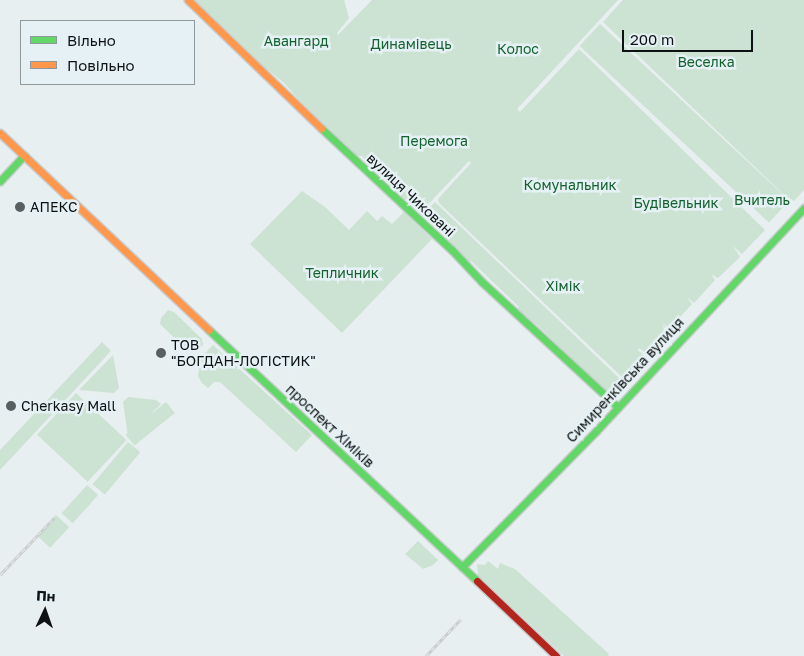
<!DOCTYPE html>
<html>
<head>
<meta charset="utf-8">
<style>
  body { margin:0 }
  #map { position:relative; width:804px; height:656px; overflow:hidden; background:#e8eff0; font-family:"Golos Text",sans-serif }
  div>[style] { position:absolute }
  .green>* { inset:0; background:#cce2d2; transform-origin:0 0 }
  .roads { filter:drop-shadow(1px 0 #c6cbcc) drop-shadow(-1px 0 #c6cbcc) drop-shadow(0 1px #c6cbcc) drop-shadow(0 -1px #c6cbcc) }
  .fast>* { height:7px; margin:-3.5px; padding:0 3.5px; transform-origin:3.5px; border-radius:3.5px; background:#63d668 }
  .slow>* { height:7px; margin:-3.5px; padding:0 3.5px; transform-origin:3.5px; border-radius:3.5px; background:#ff974d }
  .jam>* { height:7px; margin:-3.5px; padding:0 3.5px; transform-origin:3.5px; border-radius:3.5px; background:#b3261e }
  .rail>* { height:3px; margin-top:-1.5px; transform-origin:0; background:repeating-linear-gradient(90deg,#e5f1f4 0 4px,#cacccd 0 8px); box-sizing:border-box; border-block:1px solid #cacccd }
  .dots>* { width:14px; height:14px; translate:-50% -50%; box-sizing:border-box; border:2px solid #e5f1f4; border-radius:50% }
  span { translate:-50% -50%; white-space:nowrap; text-align:center; line-height:1.15; -webkit-text-stroke:5px #e5f1f4; paint-order:stroke }
  .park-label { font-size:14px; color:#13622e }
  .street-label { font-size:14px; color:#0e1213 }
  .poi-label { font-size:14px; color:#0e1213 }
  .left { translate:0 -50%; text-align:left }
  .legend { position:absolute; left:20px; top:20px; width:175px; height:65px; box-sizing:border-box; background:#e5f1f4; border:1px solid #8f989a; margin:0; padding:6px 9px; list-style:none; font-size:15px; color:#0e1213 }
  .legend li { display:flex; align-items:center; gap:10px; height:25px }
  .legend b { width:25px; border:1px solid #8f989a }
  .north { position:absolute; left:20px; top:586px; width:50px; height:50px; -webkit-text-stroke:4px #e5f1f4; paint-order:stroke; rotate:3deg; font-size:14px; font-weight:700; line-height:20px; text-align:center; color:#0e1213 }
  .north::after { content:''; display:block; margin:auto; width:18px; height:22px; background:#0e1213; clip-path:polygon(50% 0,100% 100%,50% 72%,0 100%) }
  .scale { position:absolute; left:622px; top:30px; width:131px; height:22px; box-sizing:border-box; border:2px solid #0e1213; border-top:0; padding-left:6px; font-size:15px; line-height:18px; white-space:nowrap; color:#0e1213; -webkit-text-stroke:4px #e5f1f4; paint-order:stroke }
</style>
</head>
<body>
<div id="map">
  <div class="green">
    <i style="clip-path:polygon(191px 0,344px 0,349px 18px,337px 33px,338px 35px,372px 0,618px 0,517px 109px,520px 112px,579px 49px,765px 230px,742px 254px,733px 246px,740px 257px,718px 278px,711px 274px,715px 280px,694px 303px,687px 297px,692px 304px,670px 328px,662px 323px,669px 330px,646px 353px,639px 348px,638px 350px,644px 356px,623px 378px,439px 203px,438px 199px,471px 163px,469px 161px,421px 212px,410px 206px,362px 156px,357px 156px,298px 99px,284px 83px,263px 66px,261px 68px,234px 39px)"></i>
    <i style="clip-path:polygon(623px 0,804px 0,804px 190px,794px 201px,783px 194px,603px 22px)"></i>
    <i style="left:600px;top:24px;width:259px;height:30px;rotate:43deg"></i>
    <i style="clip-path:polygon(302px 191px,325px 207px,349px 230px,367px 211px,377px 221px,382px 216px,392px 224px,404px 212px,432px 239px,342px 333px,250px 244px)"></i>
    <i style="clip-path:polygon(435px 202px,621px 380px,608px 394px,538px 326px,517px 309px,519px 307px,516px 304px,471px 261px,468px 263px,440px 236px,443px 233px,424px 213px)"></i>
    <i style="clip-path:polygon(168px 310px,174px 312px,202px 339px,203px 345px,195px 352px,189px 352px,160px 324px,161px 318px)"></i>
    <i style="clip-path:polygon(102px 342px,111px 351px,0 470px,0 450px)"></i>
    <i style="clip-path:polygon(213px 345px,312px 435px,296px 452px,220px 382px,214px 382px,208px 388px,202px 383px,198px 376px,200px 358px)"></i>
    <i style="clip-path:polygon(113px 355px,119px 388px,114px 393px,79px 390px)"></i>
    <i style="left:76px;top:393px;width:69px;height:57px;rotate:43deg"></i>
    <i style="clip-path:polygon(128px 397px,156px 400px,161px 404px,128px 437px,123px 402px)"></i>
    <i style="left:166px;top:402px;width:14px;height:52px;rotate:51deg"></i>
    <i style="left:128px;top:442px;width:16px;height:55px;rotate:40deg"></i>
    <i style="left:87px;top:485px;width:15px;height:38px;rotate:42deg"></i>
    <i style="left:56px;top:515px;width:18px;height:28px;rotate:43deg"></i>
    <i style="clip-path:polygon(418px 541px,438px 560px,433px 565px,423px 569px,405px 554px)"></i>
    <i style="clip-path:polygon(488px 561px,498px 569px,500px 563px,515px 569px,609px 654px,608px 656px,564px 656px,478px 575px,477px 564px,485px 565px)"></i>
  </div>
  <div class="roads">
    <div class="fast">
      <i style="left:321px;top:128px;width:179px;rotate:43deg"></i>
      <i style="left:452px;top:250px;width:44px;rotate:46.8deg"></i>
      <i style="left:482px;top:282px;width:185px;rotate:42.6deg"></i>
      <i style="left:0;top:181px;width:35px;rotate:-47deg"></i>
      <i style="left:209px;top:330px;width:367px;rotate:43.1deg"></i>
      <i style="left:462px;top:567px;width:191px;rotate:-45.4deg"></i>
      <i style="left:596px;top:431px;width:305px;rotate:-47deg"></i>
    </div>
    <div class="slow">
      <i style="left:188px;top:0;width:185px;rotate:43.9deg"></i>
      <i style="left:0;top:133px;width:287px;rotate:43.3deg"></i>
    </div>
    <div class="jam">
      <i style="left:477px;top:581px;width:109px;rotate:43.5deg"></i>
    </div>
  </div>
  <div class="rail">
    <i style="left:0;top:575px;width:79px;rotate:-46.5deg"></i>
    <i style="left:426px;top:656px;width:51px;rotate:-46.6deg"></i>
  </div>
  <div class="dots">
    <i style="left:20px;top:207px;background:#5a5f60"></i>
    <i style="left:161px;top:353px;background:#5a5f60"></i>
    <i style="left:11px;top:406px;background:#5a5f60"></i>
  </div>
  <div class="park-label">
    <span style="left:296px;top:41px">Авангард</span>
    <span style="left:411px;top:44px">Динамівець</span>
    <span style="left:518px;top:49px">Колос</span>
    <span style="left:706px;top:62px">Веселка</span>
    <span style="left:434px;top:141px">Перемога</span>
    <span style="left:570px;top:185px">Комунальник</span>
    <span style="left:762px;top:200px">Вчитель</span>
    <span style="left:676px;top:203px">Будівельник</span>
    <span style="left:342px;top:273px">Тепличник</span>
    <span style="left:563px;top:286px">Хімік</span>
  </div>
  <div class="street-label">
    <span style="left:411px;top:195px;rotate:43deg">вулиця Чиковані</span>
    <span style="left:625px;top:380px;rotate:-47deg">Симиренківська вулиця</span>
    <span style="left:330px;top:426px;rotate:43deg">проспект Хіміків</span>
  </div>
  <div class="poi-label">
    <span class="left" style="left:30px;top:207px">АПЕКС</span>
    <span class="left" style="left:171px;top:353px">ТОВ<br>"БОГДАН-ЛОГІСТИК"</span>
    <span class="left" style="left:21px;top:406px">Cherkasy Mall</span>
  </div>
  <ul class="legend">
  <li><b style="height:6px;background:#63d668"></b>Вільно</li>
  <li><b style="height:6px;background:#ff974d"></b>Повільно</li>
  </ul>
  <div class="north">Пн</div>
  <div class="scale">200 m</div>
</div>
</body>
</html>
